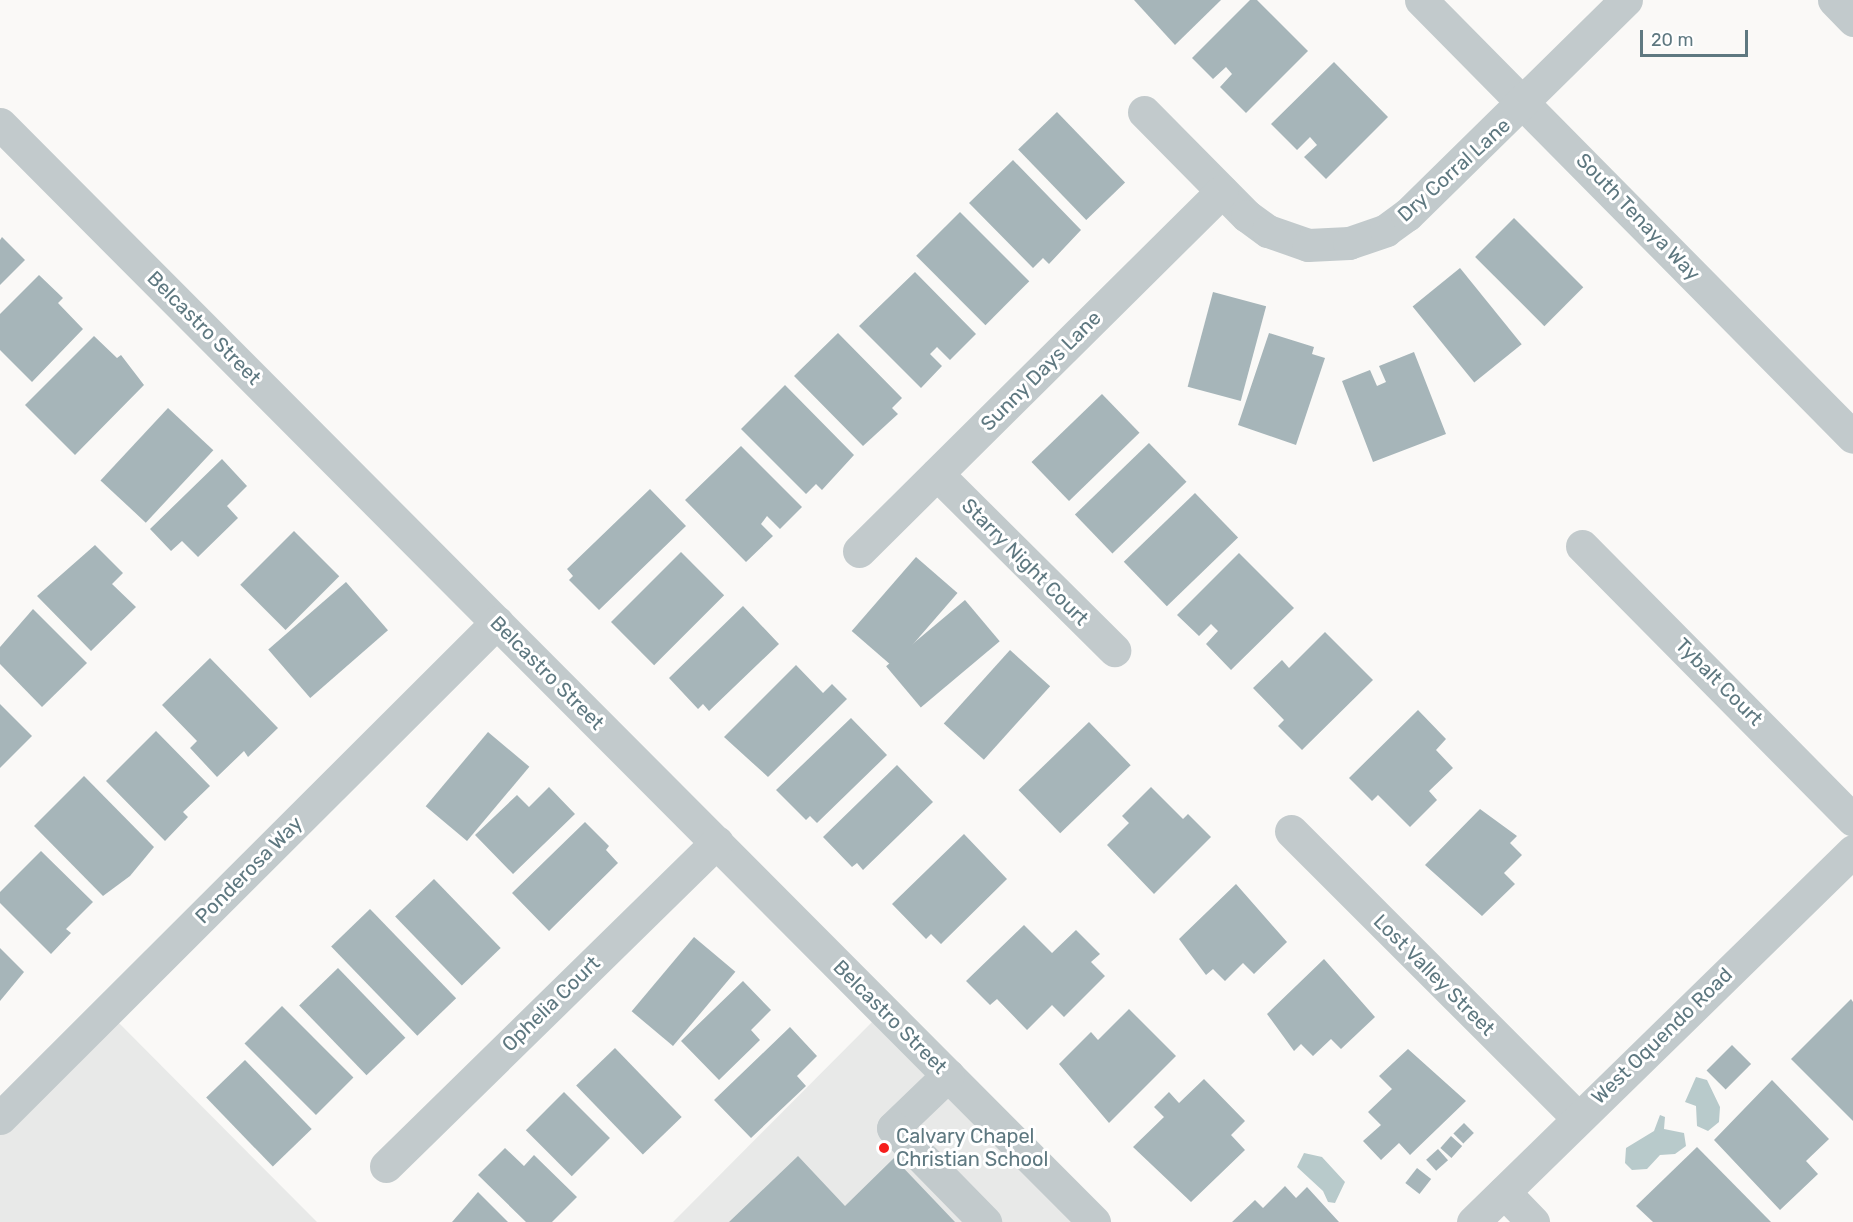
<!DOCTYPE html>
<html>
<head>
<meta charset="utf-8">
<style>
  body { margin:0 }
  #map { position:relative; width:1853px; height:1222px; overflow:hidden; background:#faf9f7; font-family:Rubik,sans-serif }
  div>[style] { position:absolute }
  .built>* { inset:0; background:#e8e9e8 }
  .water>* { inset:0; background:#b8cacb }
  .building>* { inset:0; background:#a6b5b9; transform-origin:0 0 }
  .minor>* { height:33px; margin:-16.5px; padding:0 16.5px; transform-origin:16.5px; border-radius:16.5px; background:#c2cacc }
  .dots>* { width:16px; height:16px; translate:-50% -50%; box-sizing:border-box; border:3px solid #fff; border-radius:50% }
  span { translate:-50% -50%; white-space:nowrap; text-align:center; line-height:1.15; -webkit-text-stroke:6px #fff; paint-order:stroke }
  .street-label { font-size:20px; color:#5e7880 }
  .poi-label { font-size:20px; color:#5e7880 }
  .left { translate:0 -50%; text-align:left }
  .scale { position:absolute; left:1640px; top:30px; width:108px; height:27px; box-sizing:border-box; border:3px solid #5e7880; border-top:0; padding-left:8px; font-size:18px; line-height:21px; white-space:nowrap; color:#5e7880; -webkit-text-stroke:4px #fff; paint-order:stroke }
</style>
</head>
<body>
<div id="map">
  <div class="built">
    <i style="clip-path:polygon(107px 1011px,317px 1222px,0 1222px,0 1118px)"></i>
    <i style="clip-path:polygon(883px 1011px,1094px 1222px,673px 1222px)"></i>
  </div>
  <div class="water">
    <i style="clip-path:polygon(1696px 1077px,1707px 1080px,1720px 1107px,1719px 1122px,1708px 1131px,1697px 1126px,1696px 1106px,1685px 1102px)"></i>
    <i style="clip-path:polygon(1660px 1115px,1665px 1117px,1664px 1129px,1684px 1133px,1686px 1146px,1675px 1154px,1660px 1155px,1647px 1169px,1632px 1170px,1625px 1163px,1626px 1148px,1654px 1131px)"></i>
    <i style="clip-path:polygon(1304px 1153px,1322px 1157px,1345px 1182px,1335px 1203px,1328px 1202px,1323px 1191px,1297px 1167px)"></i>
  </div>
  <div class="building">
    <i style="clip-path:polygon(1134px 0,1221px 0,1175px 45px)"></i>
    <i style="clip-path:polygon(1250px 0,1257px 0,1308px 51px,1246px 113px,1220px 87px,1232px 74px,1226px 67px,1213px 79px,1192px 58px)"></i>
    <i style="clip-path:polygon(1334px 62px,1388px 117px,1326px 179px,1304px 157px,1317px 145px,1310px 137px,1297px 150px,1271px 124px)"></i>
    <i style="left:1057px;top:112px;width:98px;height:54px;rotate:46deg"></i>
    <i style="clip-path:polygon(1013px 160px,1081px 230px,1049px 264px,1043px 258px,1033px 268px,969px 203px)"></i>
    <i style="left:960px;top:212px;width:98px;height:62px;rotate:45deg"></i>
    <i style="left:1514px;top:218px;width:98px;height:55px;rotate:45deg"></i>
    <i style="clip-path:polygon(2px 237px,25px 260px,0 285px,0 240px)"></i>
    <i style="left:1460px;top:268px;width:98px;height:61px;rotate:51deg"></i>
    <i style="clip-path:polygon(915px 272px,976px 334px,950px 360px,937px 347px,930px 354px,942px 366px,921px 388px,859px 326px)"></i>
    <i style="clip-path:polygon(39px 275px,63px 298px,58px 303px,83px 329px,32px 382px,0 350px,0 314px)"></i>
    <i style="left:1213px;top:292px;width:55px;height:98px;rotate:15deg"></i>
    <i style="clip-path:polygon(838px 333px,902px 398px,892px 408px,898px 414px,863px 446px,794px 376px)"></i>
    <i style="clip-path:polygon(1269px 333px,1314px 347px,1312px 354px,1325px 358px,1296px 445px,1238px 425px)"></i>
    <i style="clip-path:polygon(94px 336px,117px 358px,121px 355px,144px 385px,75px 455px,25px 405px)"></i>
    <i style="clip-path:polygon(1414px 352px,1446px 434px,1373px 462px,1342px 381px,1370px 370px,1377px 386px,1386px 382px,1379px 366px)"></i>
    <i style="clip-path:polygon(785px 385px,854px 455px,822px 490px,816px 484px,806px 494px,741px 429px)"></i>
    <i style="left:1102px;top:394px;width:54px;height:98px;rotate:46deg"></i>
    <i style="left:168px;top:408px;width:62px;height:99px;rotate:43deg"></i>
    <i style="left:1149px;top:443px;width:54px;height:103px;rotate:46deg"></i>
    <i style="clip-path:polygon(741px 446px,802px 507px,780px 529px,767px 516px,761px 524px,773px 536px,746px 562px,685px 500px)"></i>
    <i style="clip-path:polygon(222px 459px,247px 486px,227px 506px,238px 518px,198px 557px,182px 541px,171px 551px,150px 529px)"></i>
    <i style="clip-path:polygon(650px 489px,686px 526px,599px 610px,569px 580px,573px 576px,567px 569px)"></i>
    <i style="left:1195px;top:493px;width:62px;height:99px;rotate:46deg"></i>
    <i style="left:294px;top:531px;width:64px;height:76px;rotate:45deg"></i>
    <i style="clip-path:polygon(95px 545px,123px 573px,112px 584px,136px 607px,91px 651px,37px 596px)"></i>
    <i style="left:681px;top:552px;width:61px;height:99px;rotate:45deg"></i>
    <i style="clip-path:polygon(1239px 553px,1294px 608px,1231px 670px,1206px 644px,1218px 631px,1211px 624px,1199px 636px,1177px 615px)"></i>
    <i style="left:916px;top:557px;width:55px;height:98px;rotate:41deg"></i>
    <i style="left:346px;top:582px;width:64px;height:103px;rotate:49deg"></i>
    <i style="left:965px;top:600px;width:54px;height:103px;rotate:50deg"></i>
    <i style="clip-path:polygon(743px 606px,779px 644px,709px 711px,703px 704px,698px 709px,669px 678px)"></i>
    <i style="clip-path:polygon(33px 609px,87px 663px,42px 707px,0 664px,0 647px)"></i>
    <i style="clip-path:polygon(1325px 632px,1373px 680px,1302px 750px,1278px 726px,1284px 720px,1253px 688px,1282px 660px,1289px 668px)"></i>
    <i style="left:1010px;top:650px;width:54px;height:99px;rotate:42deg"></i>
    <i style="clip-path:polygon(210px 658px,278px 728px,248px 757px,244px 751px,217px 777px,190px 748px,197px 741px,162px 705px)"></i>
    <i style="clip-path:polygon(796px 665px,823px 693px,832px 684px,847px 699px,768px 777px,724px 737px)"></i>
    <i style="clip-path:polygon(0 704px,32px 736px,0 768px)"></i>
    <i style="clip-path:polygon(1418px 710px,1446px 739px,1436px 750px,1453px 768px,1429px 791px,1437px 800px,1410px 827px,1378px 795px,1372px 801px,1349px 778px)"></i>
    <i style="clip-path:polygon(851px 718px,887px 755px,817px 823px,810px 816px,806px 820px,776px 790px)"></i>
    <i style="left:1089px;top:722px;width:60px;height:98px;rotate:46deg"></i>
    <i style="clip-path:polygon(156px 731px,210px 786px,183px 812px,188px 817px,165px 841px,106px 781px)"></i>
    <i style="left:488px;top:732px;width:54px;height:97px;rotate:40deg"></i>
    <i style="clip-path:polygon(897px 765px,933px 802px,863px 870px,857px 863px,852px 867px,823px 837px)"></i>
    <i style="clip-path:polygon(84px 776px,154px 847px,130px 876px,103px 896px,34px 826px)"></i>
    <i style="clip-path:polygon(549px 787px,575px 814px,513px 874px,475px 835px,517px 795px,529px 807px)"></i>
    <i style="clip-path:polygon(1151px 787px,1183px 819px,1188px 814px,1211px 837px,1154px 894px,1107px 845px,1129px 823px,1122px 816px)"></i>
    <i style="clip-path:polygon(1480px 809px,1517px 836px,1510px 843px,1522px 855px,1504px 873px,1515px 884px,1482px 916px,1425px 865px)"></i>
    <i style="clip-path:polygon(585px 822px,609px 846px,606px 850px,618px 863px,549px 931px,512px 893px)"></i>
    <i style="clip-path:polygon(964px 834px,1007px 879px,941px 944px,931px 934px,926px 939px,892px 904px)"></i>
    <i style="clip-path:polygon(41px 851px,93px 902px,66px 929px,71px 933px,51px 954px,0 903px,0 892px)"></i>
    <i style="left:434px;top:879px;width:96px;height:54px;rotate:46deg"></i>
    <i style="clip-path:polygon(1236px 884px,1287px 942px,1254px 974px,1243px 963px,1225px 981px,1213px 969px,1206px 975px,1179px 939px)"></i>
    <i style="left:370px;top:909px;width:124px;height:54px;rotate:46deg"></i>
    <i style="clip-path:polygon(1024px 925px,1052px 953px,1076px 930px,1100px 954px,1091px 962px,1105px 976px,1064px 1017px,1052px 1005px,1027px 1030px,997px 999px,990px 1005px,966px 981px)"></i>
    <i style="left:694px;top:937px;width:54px;height:97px;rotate:40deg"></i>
    <i style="clip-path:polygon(0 948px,24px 972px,0 1001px)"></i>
    <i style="clip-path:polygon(1324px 959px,1375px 1017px,1341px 1049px,1331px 1039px,1313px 1056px,1301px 1044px,1294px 1051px,1267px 1014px)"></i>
    <i style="left:338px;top:968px;width:97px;height:54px;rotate:46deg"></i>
    <i style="clip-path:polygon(743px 981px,771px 1010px,751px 1030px,760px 1040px,719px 1080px,681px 1041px)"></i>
    <i style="clip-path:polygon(1851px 999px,1853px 1002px,1853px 1121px,1791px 1059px)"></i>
    <i style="left:282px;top:1006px;width:101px;height:53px;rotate:45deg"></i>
    <i style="clip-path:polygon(1129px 1009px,1176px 1056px,1109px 1123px,1059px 1064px,1091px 1032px,1098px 1040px)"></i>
    <i style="clip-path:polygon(790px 1027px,817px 1056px,797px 1076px,806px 1086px,751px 1138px,714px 1100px)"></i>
    <i style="left:1732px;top:1045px;width:27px;height:36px;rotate:45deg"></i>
    <i style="left:615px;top:1048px;width:96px;height:54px;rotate:46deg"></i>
    <i style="clip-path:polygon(1408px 1049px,1466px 1101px,1410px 1155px,1399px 1143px,1381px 1160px,1363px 1141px,1381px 1125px,1368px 1112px,1392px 1089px,1379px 1076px)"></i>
    <i style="left:245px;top:1060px;width:96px;height:54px;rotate:46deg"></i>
    <i style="clip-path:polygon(1204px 1079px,1245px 1121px,1231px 1135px,1245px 1150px,1191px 1202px,1133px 1147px,1164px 1117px,1154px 1107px,1169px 1092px,1179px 1103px)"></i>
    <i style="clip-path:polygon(1772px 1080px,1829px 1139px,1806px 1161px,1818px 1174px,1780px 1210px,1714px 1140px)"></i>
    <i style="left:564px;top:1092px;width:65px;height:54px;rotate:45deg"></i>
    <i style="left:1464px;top:1123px;width:14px;height:15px;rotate:45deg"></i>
    <i style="left:1451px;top:1136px;width:15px;height:16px;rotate:42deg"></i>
    <i style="clip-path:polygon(1697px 1147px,1771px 1222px,1653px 1222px,1636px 1206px)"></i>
    <i style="clip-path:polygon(505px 1148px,524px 1166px,534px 1155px,577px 1197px,552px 1222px,526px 1222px,478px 1175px)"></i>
    <i style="left:1438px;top:1149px;width:15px;height:16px;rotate:48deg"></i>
    <i style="clip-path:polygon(798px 1156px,845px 1206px,894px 1158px,955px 1222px,729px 1222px)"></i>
    <i style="left:1417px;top:1168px;width:18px;height:19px;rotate:38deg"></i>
    <i style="clip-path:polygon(1285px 1186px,1296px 1198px,1307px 1187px,1339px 1222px,1232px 1222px,1255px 1200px,1263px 1208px)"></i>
    <i style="clip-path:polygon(478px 1192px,508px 1222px,452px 1222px)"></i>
  </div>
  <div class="minor">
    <i style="left:1421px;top:0;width:614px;rotate:45.33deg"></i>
    <i style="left:1834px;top:0;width:28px;rotate:46deg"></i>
    <i style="left:1144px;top:112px;width:146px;rotate:45.3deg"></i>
    <i style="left:1247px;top:216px;width:26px;rotate:36deg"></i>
    <i style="left:1268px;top:231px;width:42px;rotate:19.3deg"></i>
    <i style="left:1308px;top:245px;width:41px;rotate:-2.8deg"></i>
    <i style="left:1349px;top:243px;width:39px;rotate:-19deg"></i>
    <i style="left:1386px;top:230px;width:26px;rotate:-36deg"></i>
    <i style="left:1407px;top:215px;width:307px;rotate:-44.5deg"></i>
    <i style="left:0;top:124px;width:1550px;rotate:45.1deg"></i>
    <i style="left:937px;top:474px;width:250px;rotate:44.8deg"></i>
    <i style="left:1582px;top:546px;width:385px;rotate:45.3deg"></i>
    <i style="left:859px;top:551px;width:511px;rotate:-44.76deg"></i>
    <i style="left:1291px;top:831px;width:406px;rotate:45deg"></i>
    <i style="left:948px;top:1075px;width:76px;rotate:136.1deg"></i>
    <i style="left:893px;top:1128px;width:132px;rotate:45.6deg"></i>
    <i style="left:0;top:1118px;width:702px;rotate:-44.94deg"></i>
    <i style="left:386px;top:1166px;width:463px;rotate:-44.4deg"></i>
    <i style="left:1504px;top:1192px;width:42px;rotate:46deg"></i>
    <i style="left:1473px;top:1222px;width:531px;rotate:-44.31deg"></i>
  </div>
  <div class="dots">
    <i style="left:884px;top:1148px;background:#f51e1c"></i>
  </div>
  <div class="street-label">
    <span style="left:1454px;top:170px;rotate:-42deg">Dry Corral Lane</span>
    <span style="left:1638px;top:217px;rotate:46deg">South Tenaya Way</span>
    <span style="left:204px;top:328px;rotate:45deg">Belcastro Street</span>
    <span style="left:1041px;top:371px;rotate:-45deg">Sunny Days Lane</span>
    <span style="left:1025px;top:562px;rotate:45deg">Starry Night Court</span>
    <span style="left:547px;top:673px;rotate:45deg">Belcastro Street</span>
    <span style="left:1719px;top:682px;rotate:45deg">Tybalt Court</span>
    <span style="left:249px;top:870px;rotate:-45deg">Ponderosa Way</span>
    <span style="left:1434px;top:975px;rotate:45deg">Lost Valley Street</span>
    <span style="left:551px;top:1004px;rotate:-44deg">Ophelia Court</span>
    <span style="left:890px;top:1017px;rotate:45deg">Belcastro Street</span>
    <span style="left:1662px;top:1036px;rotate:-44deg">West Oquendo Road</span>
  </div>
  <div class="poi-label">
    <span class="left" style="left:896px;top:1148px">Calvary Chapel<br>Christian School</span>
  </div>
  <div class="scale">20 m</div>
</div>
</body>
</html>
